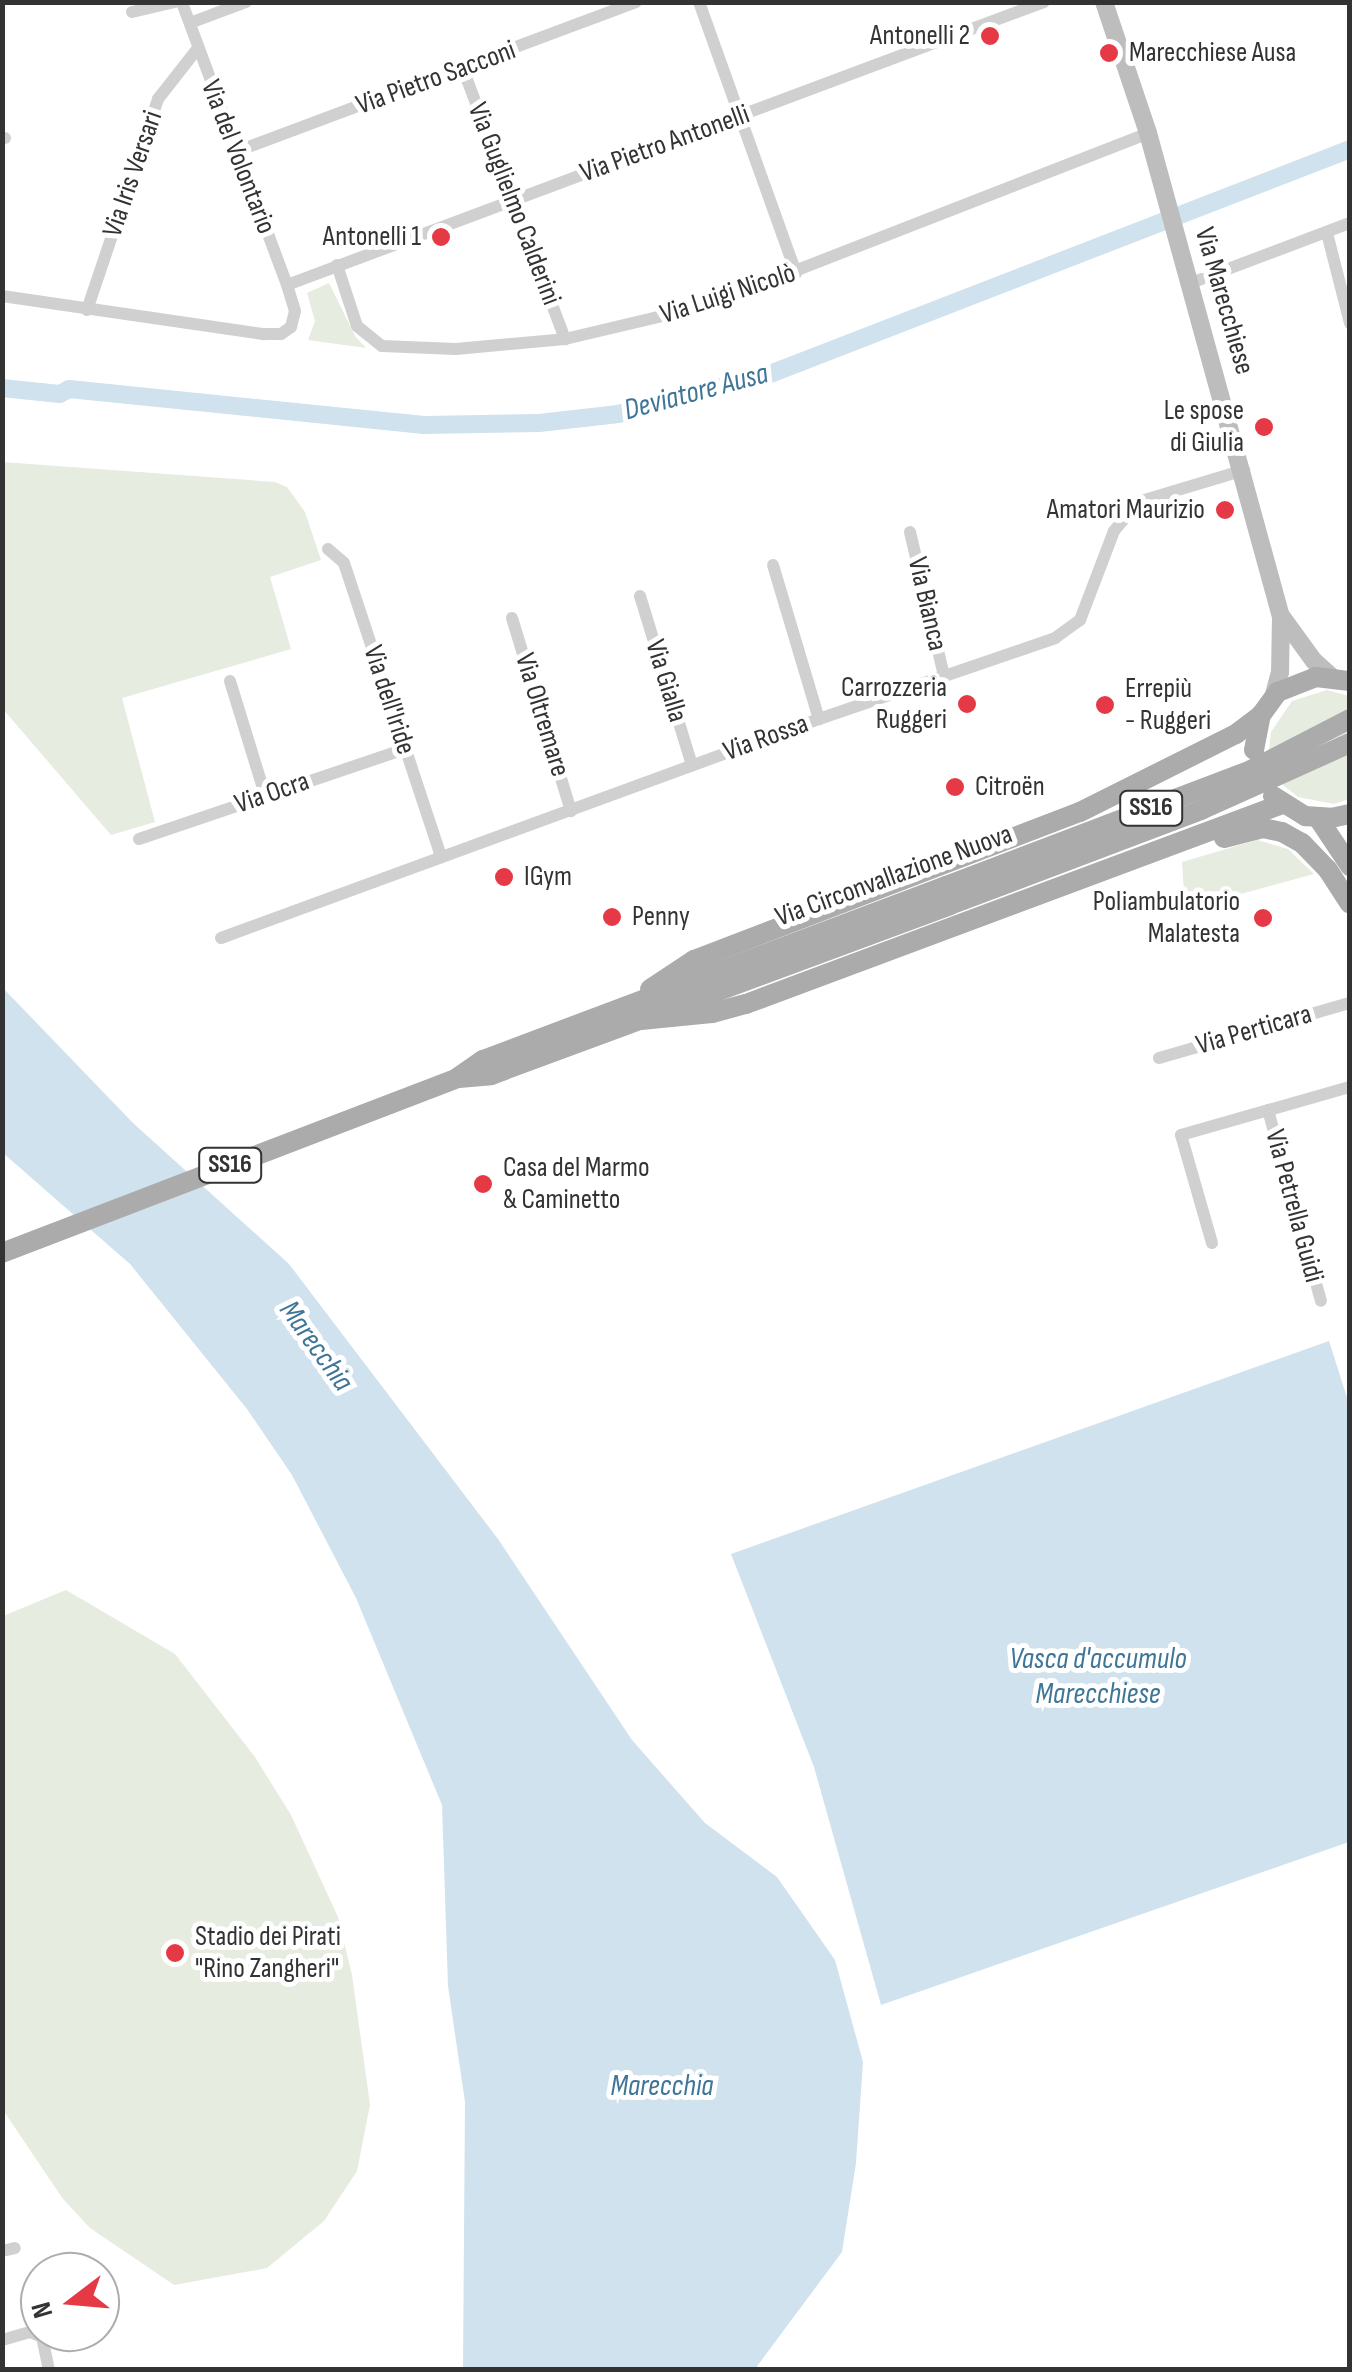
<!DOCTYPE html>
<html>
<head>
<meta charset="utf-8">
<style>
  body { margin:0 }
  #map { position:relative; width:1352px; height:2372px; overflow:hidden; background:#fff; font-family:"Sofia Sans Condensed",sans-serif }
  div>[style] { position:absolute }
  .green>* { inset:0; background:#e6ecdf }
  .water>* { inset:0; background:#cfe2ee }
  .canal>* { height:18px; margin:-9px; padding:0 9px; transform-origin:9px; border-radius:9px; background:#cfe2ee }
  .street>* { height:12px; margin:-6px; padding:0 6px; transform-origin:6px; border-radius:6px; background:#d0d0d0 }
  .secondary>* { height:18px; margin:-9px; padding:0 9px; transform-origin:9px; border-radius:9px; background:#bdbdbd }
  .primary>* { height:20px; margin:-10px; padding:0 10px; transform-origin:10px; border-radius:10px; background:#ababab }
  .primary-bridge>* { height:20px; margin:-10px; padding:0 10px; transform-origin:10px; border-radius:10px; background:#ababab }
  .dots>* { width:28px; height:28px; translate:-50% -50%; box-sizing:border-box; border:5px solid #fff; border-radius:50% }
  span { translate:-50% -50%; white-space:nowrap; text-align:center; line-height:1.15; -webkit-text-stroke:10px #fff; paint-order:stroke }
  .shield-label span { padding:2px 8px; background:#fff; border:2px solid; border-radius:8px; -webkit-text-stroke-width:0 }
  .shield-label { font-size:25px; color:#333; font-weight:700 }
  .poi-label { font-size:28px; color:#333 }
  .right { translate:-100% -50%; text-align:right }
  .left { translate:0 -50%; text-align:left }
  .street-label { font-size:28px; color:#333 }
  .water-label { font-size:30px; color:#3f7597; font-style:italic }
  .frame { position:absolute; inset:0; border:5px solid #333; pointer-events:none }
  .north { position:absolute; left:20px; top:2252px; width:100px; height:100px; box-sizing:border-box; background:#fff; border:2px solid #adadad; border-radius:50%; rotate:254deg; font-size:28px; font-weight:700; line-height:40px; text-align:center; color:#333 }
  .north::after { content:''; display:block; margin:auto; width:35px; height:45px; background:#e63946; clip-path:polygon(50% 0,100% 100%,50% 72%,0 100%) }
</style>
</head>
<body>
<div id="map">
  <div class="green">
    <i style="clip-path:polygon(329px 283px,355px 336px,366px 348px,308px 340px,315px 321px,307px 293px)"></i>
    <i style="clip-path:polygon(2px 462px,275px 482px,287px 487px,305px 512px,321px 560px,270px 577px,291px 649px,122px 698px,155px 822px,111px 835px,3px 709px)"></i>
    <i style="clip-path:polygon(1327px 690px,1349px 696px,1349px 799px,1334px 804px,1298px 797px,1283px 785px,1269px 750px,1271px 732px,1292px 701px)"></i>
    <i style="clip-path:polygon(1257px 840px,1288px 849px,1314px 874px,1185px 909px,1182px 862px)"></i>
    <i style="clip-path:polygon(66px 1590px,175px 1654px,255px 1757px,291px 1815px,338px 1917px,352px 1975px,370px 2105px,357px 2171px,324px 2221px,267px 2268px,174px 2285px,90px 2228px,63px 2199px,3px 2110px,3px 1616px)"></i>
  </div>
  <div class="water">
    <i style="clip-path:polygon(2px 987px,133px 1123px,289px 1264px,498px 1539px,632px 1740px,705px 1823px,777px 1877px,835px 1960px,863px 2062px,856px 2163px,842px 2252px,755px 2369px,463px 2369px,465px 2102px,448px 1986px,442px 1805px,356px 1598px,292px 1475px,247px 1409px,130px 1264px,3px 1153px)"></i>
    <i style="clip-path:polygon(1329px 1341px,1350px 1407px,1349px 1842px,881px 2005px,814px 1767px,731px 1554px)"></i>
  </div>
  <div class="canal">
    <i style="left:2px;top:388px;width:58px;rotate:5.9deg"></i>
    <i style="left:60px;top:394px;width:10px;rotate:-29deg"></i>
    <i style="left:69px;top:389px;width:357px;rotate:5.8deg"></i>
    <i style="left:424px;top:425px;width:115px;rotate:-1deg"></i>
    <i style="left:539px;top:423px;width:80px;rotate:-6.5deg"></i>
    <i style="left:618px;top:414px;width:157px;rotate:-14.7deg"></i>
    <i style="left:770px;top:374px;width:622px;rotate:-21.2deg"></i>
  </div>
  <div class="street">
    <i style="left:699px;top:2px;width:288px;rotate:70.3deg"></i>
    <i style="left:132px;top:12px;width:44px;rotate:-13.1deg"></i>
    <i style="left:190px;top:23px;width:60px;rotate:-20.6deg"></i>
    <i style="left:463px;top:69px;width:289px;rotate:69.3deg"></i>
    <i style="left:2px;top:138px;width:3px"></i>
    <i style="left:235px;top:152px;width:428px;rotate:-20.5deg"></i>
    <i style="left:1327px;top:233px;width:93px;rotate:75.7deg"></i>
    <i style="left:337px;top:265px;width:64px;rotate:71.8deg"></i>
    <i style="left:357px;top:326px;width:32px;rotate:39deg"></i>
    <i style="left:382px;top:346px;width:74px;rotate:2.3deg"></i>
    <i style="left:456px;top:349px;width:109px;rotate:-5.2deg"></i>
    <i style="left:565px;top:339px;width:144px;rotate:-13.3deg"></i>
    <i style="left:705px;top:306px;width:476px;rotate:-21.3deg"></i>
    <i style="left:1191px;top:283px;width:170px;rotate:-20.7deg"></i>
    <i style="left:287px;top:285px;width:808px;rotate:-20.5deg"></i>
    <i style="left:2px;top:296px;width:265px;rotate:8.3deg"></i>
    <i style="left:264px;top:334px;width:17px"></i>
    <i style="left:281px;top:334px;width:12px;rotate:-35deg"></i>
    <i style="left:291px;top:327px;width:16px;rotate:-76deg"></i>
    <i style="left:295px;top:311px;width:27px;rotate:-107deg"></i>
    <i style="left:287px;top:285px;width:302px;rotate:-110.4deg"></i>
    <i style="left:87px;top:310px;width:223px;rotate:-71.4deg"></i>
    <i style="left:158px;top:99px;width:65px;rotate:-51.9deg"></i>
    <i style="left:910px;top:532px;width:148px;rotate:76.7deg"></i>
    <i style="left:328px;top:549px;width:21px;rotate:41deg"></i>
    <i style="left:344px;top:563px;width:310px;rotate:71.7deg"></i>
    <i style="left:773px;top:565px;width:161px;rotate:73.4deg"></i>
    <i style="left:640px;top:596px;width:177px;rotate:72.9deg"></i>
    <i style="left:512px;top:618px;width:202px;rotate:73deg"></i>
    <i style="left:230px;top:681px;width:119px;rotate:72.9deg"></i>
    <i style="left:139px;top:839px;width:281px;rotate:-18.7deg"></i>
    <i style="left:221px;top:938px;width:637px;rotate:-20.11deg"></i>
    <i style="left:819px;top:719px;width:250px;rotate:-18.9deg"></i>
    <i style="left:1055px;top:638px;width:31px;rotate:-36deg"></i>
    <i style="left:1080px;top:620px;width:95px;rotate:-69.1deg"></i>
    <i style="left:1114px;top:531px;width:38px;rotate:-50deg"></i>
    <i style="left:1138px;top:502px;width:111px;rotate:-16.8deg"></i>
    <i style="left:1159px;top:1058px;width:199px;rotate:-16.1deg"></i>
    <i style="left:1268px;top:1110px;width:198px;rotate:74.5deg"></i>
    <i style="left:1212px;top:1243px;width:112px;rotate:-106deg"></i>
    <i style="left:1181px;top:1135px;width:176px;rotate:-15.9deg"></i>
    <i style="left:2px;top:2251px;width:13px;rotate:-13deg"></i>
    <i style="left:2px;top:2340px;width:29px;rotate:-16deg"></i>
    <i style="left:30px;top:2332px;width:13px;rotate:23deg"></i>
    <i style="left:42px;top:2337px;width:34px;rotate:78deg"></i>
  </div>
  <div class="secondary">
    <i style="left:1104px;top:2px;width:138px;rotate:71.4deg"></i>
    <i style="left:1148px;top:133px;width:502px;rotate:74.63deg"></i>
    <i style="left:1281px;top:617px;width:55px;rotate:91deg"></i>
    <i style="left:1280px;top:672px;width:28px;rotate:105deg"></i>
    <i style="left:1282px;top:617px;width:54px;rotate:54deg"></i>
    <i style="left:1314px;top:661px;width:24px;rotate:42deg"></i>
  </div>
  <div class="primary">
    <i style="left:1254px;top:750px;width:36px;rotate:-79deg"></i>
    <i style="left:1261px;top:715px;width:29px;rotate:-54deg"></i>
    <i style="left:1278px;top:692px;width:41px;rotate:-21.5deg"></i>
    <i style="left:1316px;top:677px;width:34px;rotate:7deg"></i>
    <i style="left:1273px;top:796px;width:38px;rotate:32deg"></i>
    <i style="left:1305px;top:816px;width:26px;rotate:4deg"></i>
    <i style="left:1331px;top:818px;width:19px;rotate:-12deg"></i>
    <i style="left:1318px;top:818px;width:58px;rotate:56.3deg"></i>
    <i style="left:1224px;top:838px;width:40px;rotate:-14.4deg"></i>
    <i style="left:1263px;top:828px;width:19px;rotate:12deg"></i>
    <i style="left:1282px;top:832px;width:23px;rotate:29deg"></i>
    <i style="left:1302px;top:843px;width:37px;rotate:46deg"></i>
    <i style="left:1328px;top:870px;width:40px;rotate:57.1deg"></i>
    <i style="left:650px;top:989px;width:53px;rotate:-33.4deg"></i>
    <i style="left:694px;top:960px;width:413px;rotate:-21deg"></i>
    <i style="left:1080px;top:812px;width:174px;rotate:-26.6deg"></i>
    <i style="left:1236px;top:734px;width:31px;rotate:-37deg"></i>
    <i style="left:641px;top:1020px;width:71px;rotate:-5.6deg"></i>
    <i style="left:712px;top:1013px;width:35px;rotate:-15deg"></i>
    <i style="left:746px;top:1004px;width:572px;rotate:-20.46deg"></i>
    <i style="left:459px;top:1078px;width:32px;rotate:-5deg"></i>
    <i style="left:491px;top:1075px;width:489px;rotate:-20.3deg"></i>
    <i style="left:2px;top:1253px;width:487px;rotate:-21deg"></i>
    <i style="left:457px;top:1078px;width:32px;rotate:-35deg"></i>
    <i style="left:483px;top:1060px;width:495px;rotate:-20.6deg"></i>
  </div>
  <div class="primary-bridge">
    <i style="left:946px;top:886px;width:326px;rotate:-20.8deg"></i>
    <i style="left:1251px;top:770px;width:111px;rotate:-27.3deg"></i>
    <i style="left:950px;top:905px;width:268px;rotate:-20.7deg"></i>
    <i style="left:1201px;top:810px;width:163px;rotate:-24.2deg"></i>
  </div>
  <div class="dots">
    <i style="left:990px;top:36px;background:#e63946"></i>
    <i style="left:1109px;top:53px;background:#e63946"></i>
    <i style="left:441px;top:237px;background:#e63946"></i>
    <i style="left:1264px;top:427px;background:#e63946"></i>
    <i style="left:1225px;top:510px;background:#e63946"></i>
    <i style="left:967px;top:704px;background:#e63946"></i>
    <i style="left:1105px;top:705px;background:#e63946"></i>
    <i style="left:955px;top:787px;background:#e63946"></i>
    <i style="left:504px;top:877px;background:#e63946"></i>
    <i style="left:612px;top:917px;background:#e63946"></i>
    <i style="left:1263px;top:918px;background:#e63946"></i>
    <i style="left:483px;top:1184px;background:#e63946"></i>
    <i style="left:175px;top:1953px;background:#e63946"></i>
  </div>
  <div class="shield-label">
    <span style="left:1151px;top:808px">SS16</span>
    <span style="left:230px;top:1165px">SS16</span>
  </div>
  <div class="poi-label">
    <span class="right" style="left:970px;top:36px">Antonelli 2</span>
    <span class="left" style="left:1129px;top:53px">Marecchiese Ausa</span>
    <span class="right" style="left:421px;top:237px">Antonelli 1</span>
    <span class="right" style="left:1244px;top:427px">Le spose<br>di Giulia</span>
    <span class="right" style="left:1205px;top:510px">Amatori Maurizio</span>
    <span class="right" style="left:947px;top:704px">Carrozzeria<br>Ruggeri</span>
    <span class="left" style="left:1125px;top:705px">Errepiù<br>- Ruggeri</span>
    <span class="left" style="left:975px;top:787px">Citroën</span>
    <span class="left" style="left:524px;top:877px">IGym</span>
    <span class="right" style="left:1240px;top:918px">Poliambulatorio<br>Malatesta</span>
    <span class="left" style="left:632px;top:917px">Penny</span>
    <span class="left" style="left:503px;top:1184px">Casa del Marmo<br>&amp; Caminetto</span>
    <span class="left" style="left:195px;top:1953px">Stadio dei Pirati<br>"Rino Zangheri"</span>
  </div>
  <div class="street-label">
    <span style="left:436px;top:78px;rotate:-20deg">Via Pietro Sacconi</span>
    <span style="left:665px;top:144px;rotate:-20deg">Via Pietro Antonelli</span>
    <span style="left:238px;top:157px;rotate:69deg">Via del Volontario</span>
    <span style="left:133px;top:174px;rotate:-71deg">Via Iris Versari</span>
    <span style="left:514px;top:204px;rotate:69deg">Via Guglielmo Calderini</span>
    <span style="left:728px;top:294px;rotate:-18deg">Via Luigi Nicolò</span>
    <span style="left:1224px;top:301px;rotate:74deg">Via Marecchiese</span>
    <span style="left:927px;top:604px;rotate:77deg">Via Bianca</span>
    <span style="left:666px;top:681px;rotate:73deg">Via Gialla</span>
    <span style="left:389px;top:700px;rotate:72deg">Via dell'Iride</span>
    <span style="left:542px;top:715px;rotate:73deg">Via Oltremare</span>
    <span style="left:766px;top:738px;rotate:-20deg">Via Rossa</span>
    <span style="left:272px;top:793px;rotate:-19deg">Via Ocra</span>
    <span style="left:894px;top:876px;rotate:-20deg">Via Circonvallazione Nuova</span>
    <span style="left:1254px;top:1030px;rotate:-16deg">Via Perticara</span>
    <span style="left:1294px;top:1206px;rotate:75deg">Via Petrella Guidi</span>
  </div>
  <div class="water-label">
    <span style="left:696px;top:392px;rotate:-15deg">Deviatore Ausa</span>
    <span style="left:316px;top:1346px;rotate:54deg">Marecchia</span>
    <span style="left:1098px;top:1676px">Vasca d'accumulo<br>Marecchiese</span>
    <span style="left:662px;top:2086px">Marecchia</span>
  </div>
  <div class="frame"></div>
  <div class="north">N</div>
</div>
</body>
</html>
